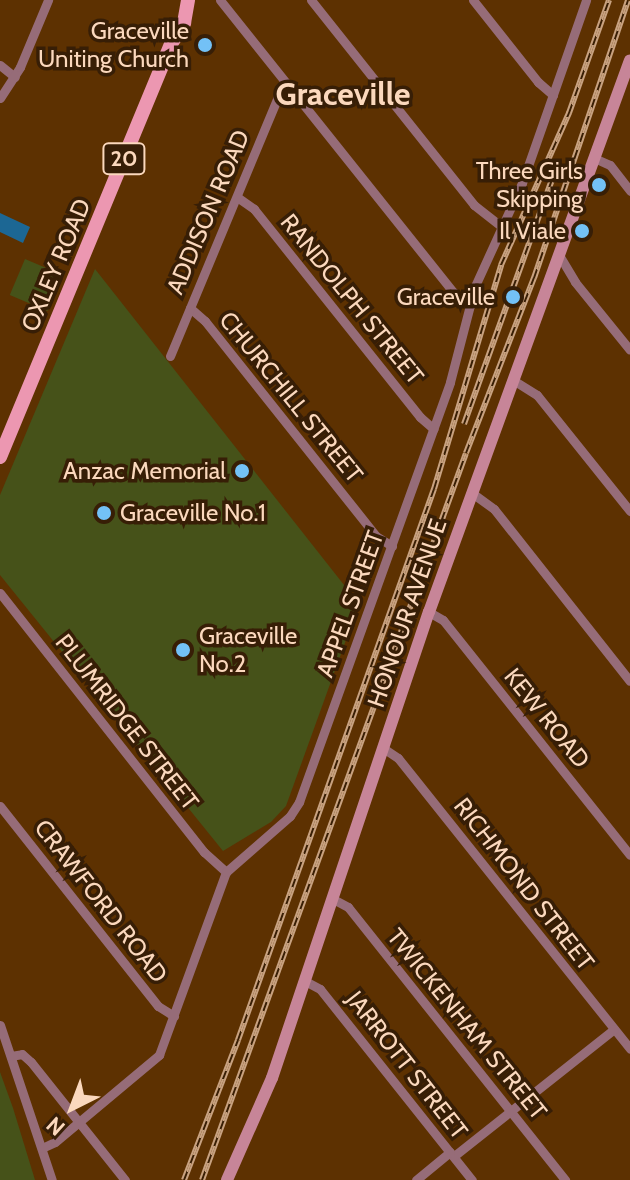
<!DOCTYPE html>
<html>
<head>
<meta charset="utf-8">
<style>
  body { margin:0 }
  #map { position:relative; width:630px; height:1180px; overflow:hidden; background:#5d3101; font-family:Cabin,sans-serif }
  div>[style] { position:absolute }
  .green>* { inset:0; background:#465219; transform-origin:0 0 }
  .water>* { inset:0; background:#1c6794 }
  .minor>* { height:9px; margin:-4.5px; padding:0 4.5px; transform-origin:4.5px; border-radius:4.5px; background:#966c78 }
  .secondary>* { height:12px; margin:-6px; padding:0 6px; transform-origin:6px; border-radius:6px; background:#c78598 }
  .primary>* { height:14px; margin:-7px; padding:0 7px; transform-origin:7px; border-radius:7px; background:#ec97b1 }
  .rail>* { height:6px; margin-top:-3px; transform-origin:0; background:repeating-linear-gradient(90deg,#371e06 0 9px,#c8a281 0 18px); box-sizing:border-box; border-block:2px solid #c8a281 }
  .dots>* { width:22px; height:22px; translate:-50% -50%; box-sizing:border-box; border:4px solid #371e06; border-radius:50% }
  span { translate:-50% -50%; white-space:nowrap; text-align:center; line-height:1.15; -webkit-text-stroke:7px #371e06; paint-order:stroke }
  .shield-label span { padding:2px 6px; background:#371e06; border:2px solid; border-radius:6px; -webkit-text-stroke-width:0 }
  .shield-label { font-size:22px; color:#fbd8bd; font-weight:700 }
  .poi-label { font-size:24px; color:#fbd8bd }
  .right { translate:-100% -50%; text-align:right }
  .left { translate:0 -50%; text-align:left }
  .street-label { font-size:24px; color:#fbd8bd }
  .district-label { font-size:32px; color:#fbd8bd; font-weight:700 }
  .north { position:absolute; left:32px; top:1068px; width:80px; height:80px; -webkit-text-stroke:6px #371e06; paint-order:stroke; rotate:222deg; font-size:22px; font-weight:700; line-height:32px; text-align:center; color:#fbd8bd }
  .north::after { content:''; display:block; margin:auto; width:28px; height:36px; background:#fbd8bd; clip-path:polygon(50% 0,100% 100%,50% 72%,0 100%) }
</style>
</head>
<body>
<div id="map">
  <div class="green">
    <i style="left:25px;top:259px;width:41px;height:39px;rotate:23deg"></i>
    <i style="clip-path:polygon(95px 269px,359px 604px,286px 806px,271px 822px,223px 851px,0 575px,0 495px)"></i>
    <i style="clip-path:polygon(0 1072px,13px 1108px,35px 1180px,0 1180px)"></i>
  </div>
  <div class="water">
    <i style="clip-path:polygon(0 213px,30px 227px,23px 243px,0 232px)"></i>
  </div>
  <div class="minor">
    <i style="left:220px;top:0;width:374px;rotate:51.4deg"></i>
    <i style="left:453px;top:292px;width:22px;rotate:36deg"></i>
    <i style="left:311px;top:0;width:262px;rotate:51.5deg"></i>
    <i style="left:474px;top:205px;width:34px;rotate:38deg"></i>
    <i style="left:473px;top:0;width:105px;rotate:51.6deg"></i>
    <i style="left:538px;top:82px;width:20px;rotate:41deg"></i>
    <i style="left:0;top:65px;width:19px;rotate:39deg"></i>
    <i style="left:0;top:98px;width:37px;rotate:-57deg"></i>
    <i style="left:20px;top:67px;width:73px;rotate:-67.3deg"></i>
    <i style="left:594px;top:158px;width:17px;rotate:24deg"></i>
    <i style="left:610px;top:165px;width:33px;rotate:52deg"></i>
    <i style="left:237px;top:197px;width:21px;rotate:35deg"></i>
    <i style="left:254px;top:209px;width:266px;rotate:51.4deg"></i>
    <i style="left:420px;top:417px;width:18px;rotate:41deg"></i>
    <i style="left:559px;top:255px;width:31px;rotate:59deg"></i>
    <i style="left:575px;top:282px;width:87px;rotate:51deg"></i>
    <i style="left:190px;top:308px;width:20px;rotate:41deg"></i>
    <i style="left:205px;top:321px;width:275px;rotate:51.5deg"></i>
    <i style="left:376px;top:536px;width:19px;rotate:32deg"></i>
    <i style="left:170px;top:356px;width:282px;rotate:-67.4deg"></i>
    <i style="left:278px;top:96px;width:15px;rotate:-53deg"></i>
    <i style="left:513px;top:380px;width:28px;rotate:32deg"></i>
    <i style="left:537px;top:395px;width:149px;rotate:51.3deg"></i>
    <i style="left:472px;top:493px;width:27px;rotate:36deg"></i>
    <i style="left:494px;top:509px;width:219px;rotate:51.7deg"></i>
    <i style="left:0;top:593px;width:330px;rotate:51.8deg"></i>
    <i style="left:204px;top:852px;width:30px;rotate:42deg"></i>
    <i style="left:429px;top:612px;width:16px;rotate:30deg"></i>
    <i style="left:443px;top:620px;width:300px;rotate:51.5deg"></i>
    <i style="left:383px;top:748px;width:18px;rotate:34deg"></i>
    <i style="left:398px;top:758px;width:372px;rotate:51.4deg"></i>
    <i style="left:0;top:806px;width:255px;rotate:51.7deg"></i>
    <i style="left:158px;top:1006px;width:19px;rotate:32deg"></i>
    <i style="left:333px;top:899px;width:17px;rotate:28deg"></i>
    <i style="left:348px;top:907px;width:349px;rotate:51.5deg"></i>
    <i style="left:305px;top:981px;width:17px;rotate:28deg"></i>
    <i style="left:320px;top:989px;width:244px;rotate:51.5deg"></i>
    <i style="left:0;top:1025px;width:163px;rotate:71.5deg"></i>
    <i style="left:11px;top:1056px;width:11px;rotate:-10deg"></i>
    <i style="left:22px;top:1054px;width:12px;rotate:42deg"></i>
    <i style="left:31px;top:1062px;width:151px;rotate:51.5deg"></i>
    <i style="left:42px;top:1148px;width:14px;rotate:-25deg"></i>
    <i style="left:55px;top:1142px;width:136px;rotate:-39.9deg"></i>
    <i style="left:159px;top:1055px;width:195px;rotate:-69.9deg"></i>
    <i style="left:226px;top:872px;width:85px;rotate:-41.2deg"></i>
    <i style="left:290px;top:816px;width:17px;rotate:-57deg"></i>
    <i style="left:299px;top:802px;width:446px;rotate:-70.2deg"></i>
    <i style="left:450px;top:382px;width:99px;rotate:-75.4deg"></i>
    <i style="left:475px;top:286px;width:113px;rotate:-65.5deg"></i>
    <i style="left:522px;top:183px;width:194px;rotate:-70.7deg"></i>
    <i style="left:454px;top:1156px;width:204px;rotate:-38.4deg"></i>
    <i style="left:416px;top:1180px;width:44px;rotate:-39.5deg"></i>
  </div>
  <div class="secondary">
    <i style="left:227px;top:1180px;width:111px;rotate:-66.2deg"></i>
    <i style="left:272px;top:1078px;width:492px;rotate:-71.4deg"></i>
    <i style="left:429px;top:612px;width:587px;rotate:-69.99deg"></i>
  </div>
  <div class="primary">
    <i style="left:0;top:457px;width:447px;rotate:-67.5deg"></i>
    <i style="left:171px;top:44px;width:25px;rotate:-58deg"></i>
    <i style="left:184px;top:23px;width:23px;rotate:-80deg"></i>
  </div>
  <div class="rail">
    <i style="left:464px;top:424px;width:260px;rotate:-70.2deg"></i>
    <i style="left:184px;top:1180px;width:150px;rotate:-68.9deg"></i>
    <i style="left:238px;top:1040px;width:585px;rotate:-70.42deg"></i>
    <i style="left:434px;top:489px;width:234px;rotate:-73.3deg"></i>
    <i style="left:501px;top:265px;width:167px;rotate:-65.9deg"></i>
    <i style="left:569px;top:113px;width:120px;rotate:-70.5deg"></i>
    <i style="left:202px;top:1180px;width:773px;rotate:-70.04deg"></i>
    <i style="left:466px;top:453px;width:188px;rotate:-68.8deg"></i>
    <i style="left:534px;top:278px;width:293px;rotate:-71.3deg"></i>
  </div>
  <div class="dots">
    <i style="left:205px;top:45px;background:#73c1f6"></i>
    <i style="left:599px;top:185px;background:#73c1f6"></i>
    <i style="left:582px;top:231px;background:#73c1f6"></i>
    <i style="left:513px;top:297px;background:#73c1f6"></i>
    <i style="left:242px;top:471px;background:#73c1f6"></i>
    <i style="left:104px;top:513px;background:#73c1f6"></i>
    <i style="left:183px;top:650px;background:#73c1f6"></i>
  </div>
  <div class="shield-label">
    <span style="left:124px;top:159px">20</span>
  </div>
  <div class="poi-label">
    <span class="right" style="left:189px;top:45px">Graceville<br>Uniting Church</span>
    <span class="right" style="left:583px;top:185px">Three Girls<br>Skipping</span>
    <span class="right" style="left:566px;top:231px">Il Viale</span>
    <span class="right" style="left:495px;top:297px">Graceville</span>
    <span class="right" style="left:226px;top:471px">Anzac Memorial</span>
    <span class="left" style="left:120px;top:513px">Graceville No.1</span>
    <span class="left" style="left:199px;top:650px">Graceville<br>No.2</span>
  </div>
  <div class="street-label">
    <span style="left:208px;top:212px;rotate:-67deg">ADDISON ROAD</span>
    <span style="left:56px;top:265px;rotate:-67deg">OXLEY ROAD</span>
    <span style="left:352px;top:299px;rotate:51deg">RANDOLPH STREET</span>
    <span style="left:291px;top:397px;rotate:51deg">CHURCHILL STREET</span>
    <span style="left:350px;top:604px;rotate:-70deg">APPEL STREET</span>
    <span style="left:407px;top:613px;rotate:-71deg">HONOUR AVENUE</span>
    <span style="left:547px;top:718px;rotate:51deg">KEW ROAD</span>
    <span style="left:127px;top:722px;rotate:52deg">PLUMRIDGE STREET</span>
    <span style="left:524px;top:884px;rotate:52deg">RICHMOND STREET</span>
    <span style="left:101px;top:901px;rotate:52deg">CRAWFORD ROAD</span>
    <span style="left:467px;top:1024px;rotate:51deg">TWICKENHAM STREET</span>
    <span style="left:407px;top:1065px;rotate:52deg">JARROTT STREET</span>
  </div>
  <div class="district-label">
    <span style="left:343px;top:94px">Graceville</span>
  </div>
  <div class="north">N</div>
</div>
</body>
</html>
